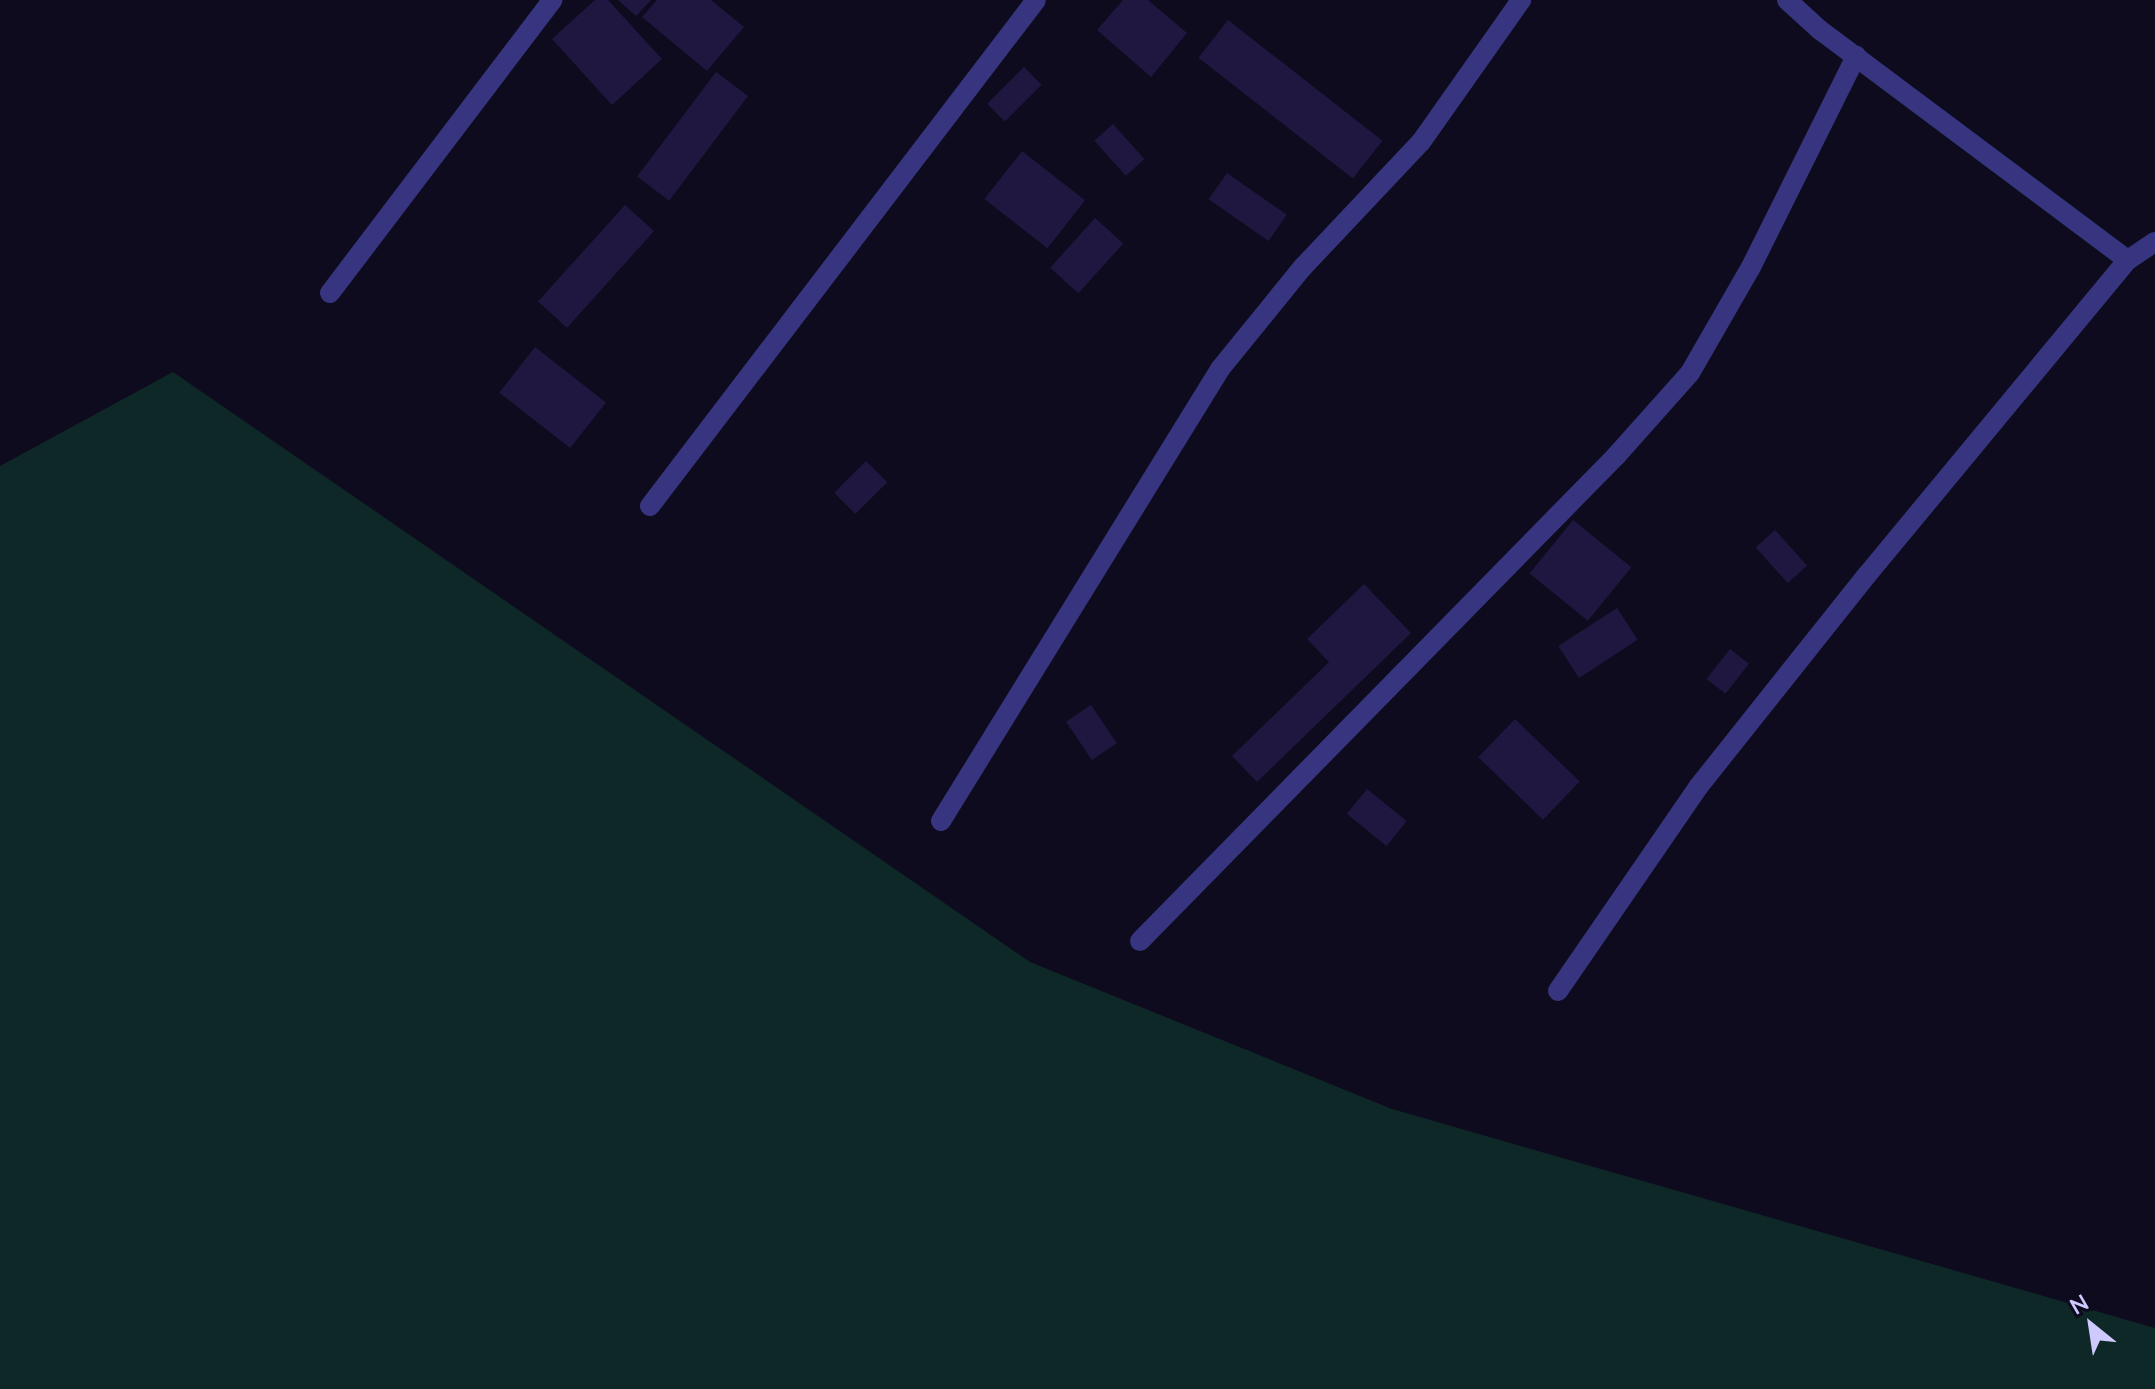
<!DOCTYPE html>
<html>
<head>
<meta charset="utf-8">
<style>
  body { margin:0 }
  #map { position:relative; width:2155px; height:1389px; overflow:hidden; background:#0e0b1e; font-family:Lato,sans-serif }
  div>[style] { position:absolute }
  .green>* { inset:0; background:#0e2827 }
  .building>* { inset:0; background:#1f1740; transform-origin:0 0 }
  .minor>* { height:20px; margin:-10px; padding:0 10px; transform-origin:10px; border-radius:10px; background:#37357f }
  span { translate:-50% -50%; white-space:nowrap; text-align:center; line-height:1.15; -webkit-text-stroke:7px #0e0b1e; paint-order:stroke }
  .north { position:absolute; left:2051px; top:1285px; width:80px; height:80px; -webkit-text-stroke:6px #0e0b1e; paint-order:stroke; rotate:330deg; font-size:22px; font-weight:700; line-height:32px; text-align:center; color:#cec9ff }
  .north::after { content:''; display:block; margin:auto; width:28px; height:36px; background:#cec9ff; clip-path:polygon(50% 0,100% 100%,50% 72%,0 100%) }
</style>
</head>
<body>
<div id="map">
  <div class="green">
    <i style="clip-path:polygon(173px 372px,1030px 962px,1392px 1109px,2155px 1328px,2155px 1389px,0 1389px,0 466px)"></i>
  </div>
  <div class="building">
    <i style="clip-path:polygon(595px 0,608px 0,662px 59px,612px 105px,552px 39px)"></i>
    <i style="clip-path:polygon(618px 0,651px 0,636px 16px)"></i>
    <i style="clip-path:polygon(657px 0,711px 0,744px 27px,707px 71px,642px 17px)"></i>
    <i style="clip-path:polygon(1123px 0,1148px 0,1187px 33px,1151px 77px,1097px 30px)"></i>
    <i style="left:1228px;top:20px;width:196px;height:48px;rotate:38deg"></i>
    <i style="left:1024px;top:67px;width:25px;height:52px;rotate:45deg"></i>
    <i style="left:716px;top:72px;width:40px;height:131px;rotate:37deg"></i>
    <i style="left:1113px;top:124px;width:47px;height:25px;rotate:48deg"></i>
    <i style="left:1022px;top:151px;width:80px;height:61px;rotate:38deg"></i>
    <i style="left:1227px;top:173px;width:73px;height:32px;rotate:35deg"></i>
    <i style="left:625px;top:205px;width:39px;height:130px;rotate:42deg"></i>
    <i style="left:1095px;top:218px;width:38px;height:67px;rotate:42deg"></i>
    <i style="left:535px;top:347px;width:90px;height:58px;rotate:38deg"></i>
    <i style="left:866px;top:461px;width:30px;height:45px;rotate:45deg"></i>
    <i style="left:1573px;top:520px;width:75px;height:69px;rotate:39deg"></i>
    <i style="left:1775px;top:530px;width:48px;height:26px;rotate:48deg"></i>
    <i style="clip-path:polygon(1364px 584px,1411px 633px,1257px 782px,1232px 756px,1329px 662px,1307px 639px)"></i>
    <i style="left:1617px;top:608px;width:38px;height:70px;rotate:57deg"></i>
    <i style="left:1730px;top:649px;width:24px;height:38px;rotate:38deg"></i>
    <i style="left:1091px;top:705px;width:46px;height:30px;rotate:56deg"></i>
    <i style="left:1515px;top:719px;width:90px;height:53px;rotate:44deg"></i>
    <i style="left:1367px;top:789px;width:51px;height:32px;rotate:39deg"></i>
  </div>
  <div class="minor">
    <i style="left:1787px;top:0;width:45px;rotate:42.3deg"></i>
    <i style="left:1820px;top:30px;width:384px;rotate:36.8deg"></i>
    <i style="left:330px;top:293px;width:368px;rotate:-52.8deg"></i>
    <i style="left:650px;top:506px;width:636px;rotate:-52.66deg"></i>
    <i style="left:941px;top:821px;width:531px;rotate:-58.31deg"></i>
    <i style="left:1220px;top:369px;width:132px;rotate:-50.9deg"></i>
    <i style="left:1303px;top:267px;width:172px;rotate:-46.7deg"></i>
    <i style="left:1421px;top:142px;width:174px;rotate:-54.8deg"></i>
    <i style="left:1140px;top:941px;width:680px;rotate:-45.54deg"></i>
    <i style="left:1616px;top:456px;width:111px;rotate:-48.3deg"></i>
    <i style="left:1690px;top:373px;width:122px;rotate:-60.1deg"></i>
    <i style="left:1751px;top:267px;width:236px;rotate:-63.5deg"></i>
    <i style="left:1558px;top:991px;width:249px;rotate:-55.5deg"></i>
    <i style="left:1699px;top:786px;width:270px;rotate:-51.5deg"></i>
    <i style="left:1867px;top:575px;width:409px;rotate:-50.4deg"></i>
    <i style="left:2128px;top:260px;width:32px;rotate:-34deg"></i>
  </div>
  <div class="north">N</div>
</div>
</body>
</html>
